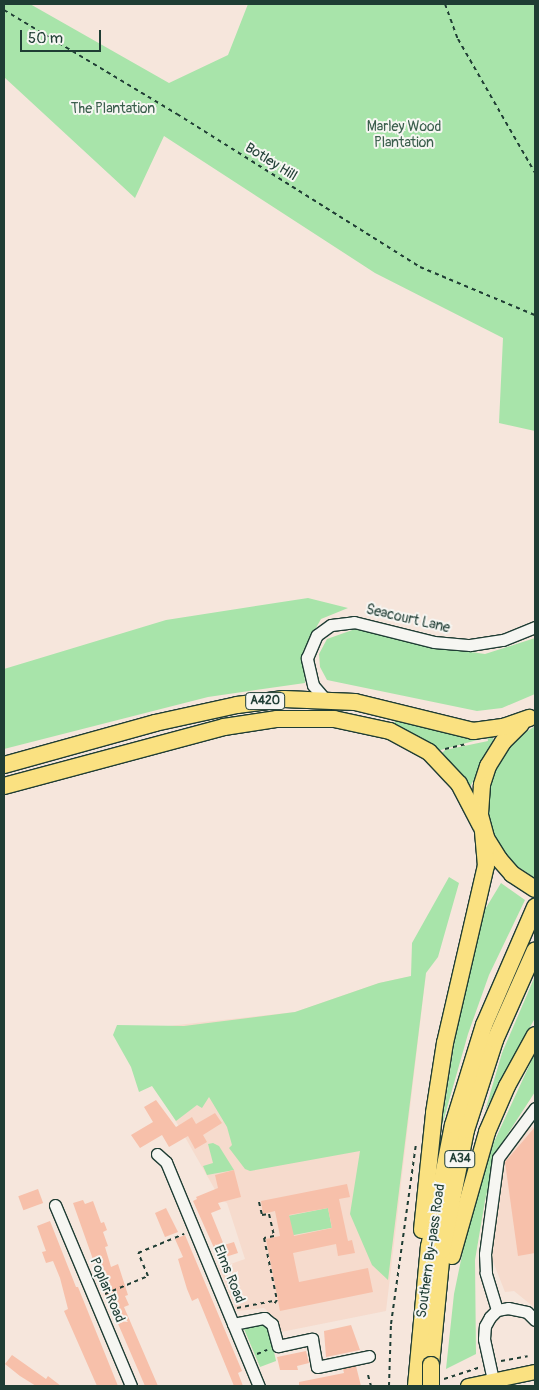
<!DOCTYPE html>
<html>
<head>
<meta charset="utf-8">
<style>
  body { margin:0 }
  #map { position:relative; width:539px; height:1390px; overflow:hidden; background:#f6e6dc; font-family:Pangolin,sans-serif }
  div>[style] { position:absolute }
  .built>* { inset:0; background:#f6dbcd }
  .green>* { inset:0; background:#a8e4aa; transform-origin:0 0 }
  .building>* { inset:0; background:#f7c0aa; transform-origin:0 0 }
  .path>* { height:2px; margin-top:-1px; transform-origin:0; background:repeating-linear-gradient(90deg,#1f3d34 0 4px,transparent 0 8px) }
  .roads { filter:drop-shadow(1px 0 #1f3d34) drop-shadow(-1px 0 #1f3d34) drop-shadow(0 1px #1f3d34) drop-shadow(0 -1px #1f3d34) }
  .minor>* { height:11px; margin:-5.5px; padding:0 5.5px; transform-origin:5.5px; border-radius:5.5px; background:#f6f6f2 }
  .major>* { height:14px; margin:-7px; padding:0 7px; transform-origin:7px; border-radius:7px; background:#fae181 }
  .highway>* { height:16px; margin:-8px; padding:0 8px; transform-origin:8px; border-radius:8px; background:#fae181 }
  .bridges { filter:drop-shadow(1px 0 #1f3d34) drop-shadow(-1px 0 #1f3d34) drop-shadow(0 1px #1f3d34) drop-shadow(0 -1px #1f3d34) }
  .highway-bridge>* { height:16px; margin:-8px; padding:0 8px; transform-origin:8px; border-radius:8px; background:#fae181 }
  span { translate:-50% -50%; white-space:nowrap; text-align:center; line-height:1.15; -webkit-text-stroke:4px #f6f6f2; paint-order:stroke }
  .shield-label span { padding:1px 4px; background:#f6f6f2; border:1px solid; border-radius:4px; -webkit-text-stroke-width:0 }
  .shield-label { font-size:12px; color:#1f3d34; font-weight:700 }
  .park-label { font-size:14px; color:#3a5e4c }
  .street-label { font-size:14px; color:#1f3d34 }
  .frame { position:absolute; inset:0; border:5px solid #1f3d34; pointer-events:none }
  .scale { position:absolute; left:20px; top:30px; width:81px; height:22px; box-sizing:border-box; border:2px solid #1f3d34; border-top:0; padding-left:6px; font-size:15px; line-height:18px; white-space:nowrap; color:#1f3d34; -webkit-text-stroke:4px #f6f6f2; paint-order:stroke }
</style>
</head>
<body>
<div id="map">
  <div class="built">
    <i style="clip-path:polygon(426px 973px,386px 1311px,281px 1332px,275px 1318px,264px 1308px,237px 1311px,219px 1268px,245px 1259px,227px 1203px,221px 1200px,170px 1111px,115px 1032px,295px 1012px,379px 983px)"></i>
    <i style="clip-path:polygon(535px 1127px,535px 1308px,514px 1291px,505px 1292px,492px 1259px,501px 1159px,527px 1128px)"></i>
  </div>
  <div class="green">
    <i style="clip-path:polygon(4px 4px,30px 4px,169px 83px,228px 55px,248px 4px,535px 4px,535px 431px,499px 423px,503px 338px,375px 273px,164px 136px,135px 198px,4px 77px)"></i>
    <i style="clip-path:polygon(308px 598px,348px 608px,321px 619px,303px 651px,305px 683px,208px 697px,4px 749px,4px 669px,166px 620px)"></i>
    <i style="clip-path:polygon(358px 628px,442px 648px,485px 654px,535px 638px,535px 694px,502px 708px,477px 711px,327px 680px,320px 667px,319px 654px,327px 639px)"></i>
    <i style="clip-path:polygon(396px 715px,481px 734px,481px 739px,437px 751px,394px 724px)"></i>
    <i style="clip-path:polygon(535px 726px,535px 878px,514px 864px,496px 841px,488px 813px,488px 787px,497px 763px,513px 741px)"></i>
    <i style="clip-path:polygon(487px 735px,492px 735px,494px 741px,470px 787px,441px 754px,445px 750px,488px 741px)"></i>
    <i style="clip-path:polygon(449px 877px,459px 883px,438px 957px,426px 973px,388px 1280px,372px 1265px,350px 1214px,360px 1151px,250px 1171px,245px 1169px,229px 1148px,232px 1145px,227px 1127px,209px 1097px,202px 1108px,197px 1105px,176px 1121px,152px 1086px,139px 1092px,131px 1067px,113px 1035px,117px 1025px,184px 1026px,295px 1012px,379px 983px,411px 976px,412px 943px)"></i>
    <i style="clip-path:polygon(501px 883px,525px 900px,489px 975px,468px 1034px,441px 1129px,455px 1039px,481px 916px)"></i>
    <i style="clip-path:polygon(535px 976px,535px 1018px,485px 1111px,502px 1053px)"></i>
    <i style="clip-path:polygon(535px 1053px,535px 1092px,496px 1152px,485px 1201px,475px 1260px,476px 1354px,446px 1369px,454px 1294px,469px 1221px,494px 1142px)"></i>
    <i style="clip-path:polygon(213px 1143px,219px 1146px,234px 1170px,207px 1175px,203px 1166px,213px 1163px,208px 1144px)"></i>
    <i style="left:328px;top:1208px;width:20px;height:40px;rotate:79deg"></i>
    <i style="clip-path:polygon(260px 1322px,269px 1328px,276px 1361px,260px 1367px,244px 1329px)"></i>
  </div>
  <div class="building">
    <i style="clip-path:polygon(156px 1100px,176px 1127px,192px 1117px,196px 1124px,215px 1113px,222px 1123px,203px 1135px,207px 1142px,195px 1149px,188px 1136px,169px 1147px,162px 1135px,140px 1148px,131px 1135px,153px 1122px,144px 1107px)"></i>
    <i style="clip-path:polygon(535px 1127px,535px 1253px,518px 1256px,505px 1162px)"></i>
    <i style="clip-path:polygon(234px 1170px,241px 1197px,218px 1203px,221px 1209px,211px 1213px,224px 1245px,234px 1242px,238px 1253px,219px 1259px,193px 1201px,197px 1199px,196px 1197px,218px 1188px,215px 1175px)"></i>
    <i style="clip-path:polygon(evenodd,347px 1184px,350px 1197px,339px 1199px,348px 1241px,352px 1240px,355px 1253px,338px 1256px,336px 1244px,293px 1253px,299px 1282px,368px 1268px,373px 1292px,280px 1311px,266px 1239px,280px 1236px,275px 1211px,263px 1214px,261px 1201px,347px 1184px,328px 1208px,332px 1228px,294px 1236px,289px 1215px,328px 1208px)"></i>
    <i style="left:38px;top:1189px;width:15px;height:21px;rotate:70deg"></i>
    <i style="clip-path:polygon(83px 1200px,85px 1204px,93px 1201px,101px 1223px,104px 1222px,107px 1230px,103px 1232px,108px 1246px,105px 1247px,111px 1267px,118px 1264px,128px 1295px,125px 1296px,129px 1305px,124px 1307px,158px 1386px,145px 1386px,106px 1296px,73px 1203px)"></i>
    <i style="clip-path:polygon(166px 1208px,178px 1232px,165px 1237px,155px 1213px)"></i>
    <i style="clip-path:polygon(50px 1221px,76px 1287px,78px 1287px,118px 1386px,97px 1386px,64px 1311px,68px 1309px,60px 1278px,53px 1261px,46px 1263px,42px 1252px,46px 1251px,37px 1226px)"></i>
    <i style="clip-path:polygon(185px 1235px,242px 1371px,238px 1373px,243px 1386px,234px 1386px,198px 1298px,192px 1301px,187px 1289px,178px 1259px,183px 1257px,175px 1239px)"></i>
    <i style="clip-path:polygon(351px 1325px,360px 1350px,326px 1357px,324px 1331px)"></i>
    <i style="clip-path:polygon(306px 1351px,309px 1363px,297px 1366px,298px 1370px,280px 1370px,277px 1357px)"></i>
    <i style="clip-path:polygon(12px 1355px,46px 1379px,48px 1376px,61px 1386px,36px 1386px,20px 1376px,5px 1364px)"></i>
    <i style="clip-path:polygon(356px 1366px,361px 1386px,299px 1386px,299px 1382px,344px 1373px,343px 1369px)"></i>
  </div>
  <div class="path">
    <i style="left:445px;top:4px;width:37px;rotate:70deg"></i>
    <i style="left:458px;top:39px;width:155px;rotate:60.1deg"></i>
    <i style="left:4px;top:10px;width:202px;rotate:31deg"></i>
    <i style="left:177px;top:114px;width:287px;rotate:32.2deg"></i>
    <i style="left:420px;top:267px;width:125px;rotate:22.7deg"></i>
    <i style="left:445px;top:749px;width:23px;rotate:-13deg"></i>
    <i style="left:259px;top:1202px;width:13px;rotate:77deg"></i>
    <i style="left:262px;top:1215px;width:7px;rotate:-8deg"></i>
    <i style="left:269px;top:1214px;width:23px;rotate:77deg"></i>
    <i style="left:274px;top:1236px;width:10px;rotate:169deg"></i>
    <i style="left:264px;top:1238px;width:63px;rotate:78.2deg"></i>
    <i style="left:277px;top:1300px;width:5px;rotate:127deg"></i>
    <i style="left:105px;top:1294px;width:47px;rotate:-22.7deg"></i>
    <i style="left:148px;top:1276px;width:25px;rotate:-113deg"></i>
    <i style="left:138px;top:1253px;width:50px;rotate:-22.4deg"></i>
    <i style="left:237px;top:1308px;width:38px;rotate:-11deg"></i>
    <i style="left:257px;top:1354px;width:11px;rotate:-22deg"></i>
    <i style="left:501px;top:1361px;width:27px;rotate:-10deg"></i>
    <i style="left:368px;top:1375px;width:11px;rotate:75deg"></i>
    <i style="left:444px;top:1379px;width:38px;rotate:-18deg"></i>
    <i style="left:389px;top:1386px;width:62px;rotate:-88.2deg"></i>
    <i style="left:391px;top:1324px;width:183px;rotate:-82.1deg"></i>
  </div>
  <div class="roads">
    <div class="minor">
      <i style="left:325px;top:699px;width:18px;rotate:-131deg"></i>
      <i style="left:313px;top:685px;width:28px;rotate:-103deg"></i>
      <i style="left:307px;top:658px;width:25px;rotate:-67deg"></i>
      <i style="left:317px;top:635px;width:17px;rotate:-36deg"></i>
      <i style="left:331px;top:625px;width:23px;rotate:-7deg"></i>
      <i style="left:354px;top:622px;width:82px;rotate:14deg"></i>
      <i style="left:434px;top:642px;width:36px;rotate:5deg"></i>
      <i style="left:470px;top:645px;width:33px;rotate:-9deg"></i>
      <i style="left:503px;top:640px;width:35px;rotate:-22deg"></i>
      <i style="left:157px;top:1154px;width:12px;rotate:42deg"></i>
      <i style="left:166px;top:1162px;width:243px;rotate:67.5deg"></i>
      <i style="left:55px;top:1205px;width:196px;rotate:67.2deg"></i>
      <i style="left:497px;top:1310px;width:39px;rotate:-107deg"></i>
      <i style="left:486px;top:1273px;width:19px;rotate:-93deg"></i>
      <i style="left:485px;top:1254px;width:97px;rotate:-82.3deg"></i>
      <i style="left:498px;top:1158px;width:62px;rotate:-53.5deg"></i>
      <i style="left:233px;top:1324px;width:32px;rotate:-11deg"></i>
      <i style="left:264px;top:1318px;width:10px;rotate:37deg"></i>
      <i style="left:272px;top:1324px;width:23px;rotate:75deg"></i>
      <i style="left:278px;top:1346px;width:35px;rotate:-12deg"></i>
      <i style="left:312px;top:1339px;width:28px;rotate:80deg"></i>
      <i style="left:317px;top:1367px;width:53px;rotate:-11.9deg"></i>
      <i style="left:493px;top:1380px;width:42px;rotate:-102.4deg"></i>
      <i style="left:484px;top:1339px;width:13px;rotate:-86deg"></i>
      <i style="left:485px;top:1326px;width:10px;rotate:-61deg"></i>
      <i style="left:490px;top:1317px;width:10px;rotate:-45deg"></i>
      <i style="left:497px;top:1310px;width:11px;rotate:-10deg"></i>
      <i style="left:508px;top:1308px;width:19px;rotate:12deg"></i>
      <i style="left:527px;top:1312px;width:11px;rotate:45deg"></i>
    </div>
    <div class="major">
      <i style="left:468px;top:1386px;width:68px;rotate:-11.8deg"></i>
    </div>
    <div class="highway">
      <i style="left:521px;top:724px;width:25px;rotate:135deg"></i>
      <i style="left:503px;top:742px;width:28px;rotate:122deg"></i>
      <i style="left:488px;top:766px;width:20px;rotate:108deg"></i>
      <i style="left:482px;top:785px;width:30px;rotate:94deg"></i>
      <i style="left:480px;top:815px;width:24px;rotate:75deg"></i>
      <i style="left:486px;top:838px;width:25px;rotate:58deg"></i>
      <i style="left:499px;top:859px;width:20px;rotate:49deg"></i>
      <i style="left:512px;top:874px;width:27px;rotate:33deg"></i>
      <i style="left:4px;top:765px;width:157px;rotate:-15.5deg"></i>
      <i style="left:155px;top:723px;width:84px;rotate:-12.4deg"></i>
      <i style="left:237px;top:705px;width:47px;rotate:-7.3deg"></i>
      <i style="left:284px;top:699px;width:71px;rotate:2.4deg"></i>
      <i style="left:355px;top:702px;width:122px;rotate:13.8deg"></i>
      <i style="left:473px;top:731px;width:30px;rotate:-8deg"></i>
      <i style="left:503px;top:727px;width:28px;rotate:-19deg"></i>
      <i style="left:4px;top:786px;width:228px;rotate:-15deg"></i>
      <i style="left:224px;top:727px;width:54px;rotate:-8.6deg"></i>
      <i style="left:277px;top:719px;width:57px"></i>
      <i style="left:334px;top:719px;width:57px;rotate:12.1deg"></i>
      <i style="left:390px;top:731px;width:44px;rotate:28.3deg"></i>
      <i style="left:429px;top:752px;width:44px;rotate:46.8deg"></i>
      <i style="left:459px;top:784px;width:47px;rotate:62.4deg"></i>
      <i style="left:422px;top:1230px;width:118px;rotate:-84.1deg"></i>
      <i style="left:434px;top:1113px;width:71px;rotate:-81.1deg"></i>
      <i style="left:445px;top:1043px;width:182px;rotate:-77deg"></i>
      <i style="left:486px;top:866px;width:36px;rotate:-95deg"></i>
      <i style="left:452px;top:1256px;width:129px;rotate:-74.2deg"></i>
      <i style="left:487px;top:1132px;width:50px;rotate:-66.5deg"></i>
      <i style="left:507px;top:1086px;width:58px;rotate:-61.2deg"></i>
      <i style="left:431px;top:1365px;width:116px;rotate:-84.5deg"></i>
      <i style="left:442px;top:1250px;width:122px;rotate:-78.7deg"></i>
      <i style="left:466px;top:1130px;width:95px;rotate:-72.1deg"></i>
      <i style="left:495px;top:1040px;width:98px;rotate:-66deg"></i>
      <i style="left:416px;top:1386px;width:140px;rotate:-84.7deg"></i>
      <i style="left:429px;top:1247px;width:124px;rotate:-78.9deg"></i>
      <i style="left:453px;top:1125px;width:105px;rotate:-72.8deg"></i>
      <i style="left:484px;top:1025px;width:129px;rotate:-66.6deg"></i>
    </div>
  </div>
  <div class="bridges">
    <div class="highway-bridge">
      <i style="left:431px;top:1386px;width:21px;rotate:-90deg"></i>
    </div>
  </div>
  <div class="shield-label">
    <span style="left:265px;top:701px">A420</span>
    <span style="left:460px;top:1159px">A34</span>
  </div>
  <div class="park-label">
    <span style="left:113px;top:109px">The Plantation</span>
    <span style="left:404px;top:135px">Marley Wood<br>Plantation</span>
  </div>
  <div class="street-label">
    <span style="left:271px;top:162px;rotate:32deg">Botley Hill</span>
    <span style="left:408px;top:619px;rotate:13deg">Seacourt Lane</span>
    <span style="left:431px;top:1251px;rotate:-82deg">Southern By-pass Road</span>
    <span style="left:229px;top:1274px;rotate:68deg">Elms Road</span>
    <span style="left:107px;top:1290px;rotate:67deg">Poplar Road</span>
  </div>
  <div class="frame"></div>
  <div class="scale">50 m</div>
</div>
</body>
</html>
